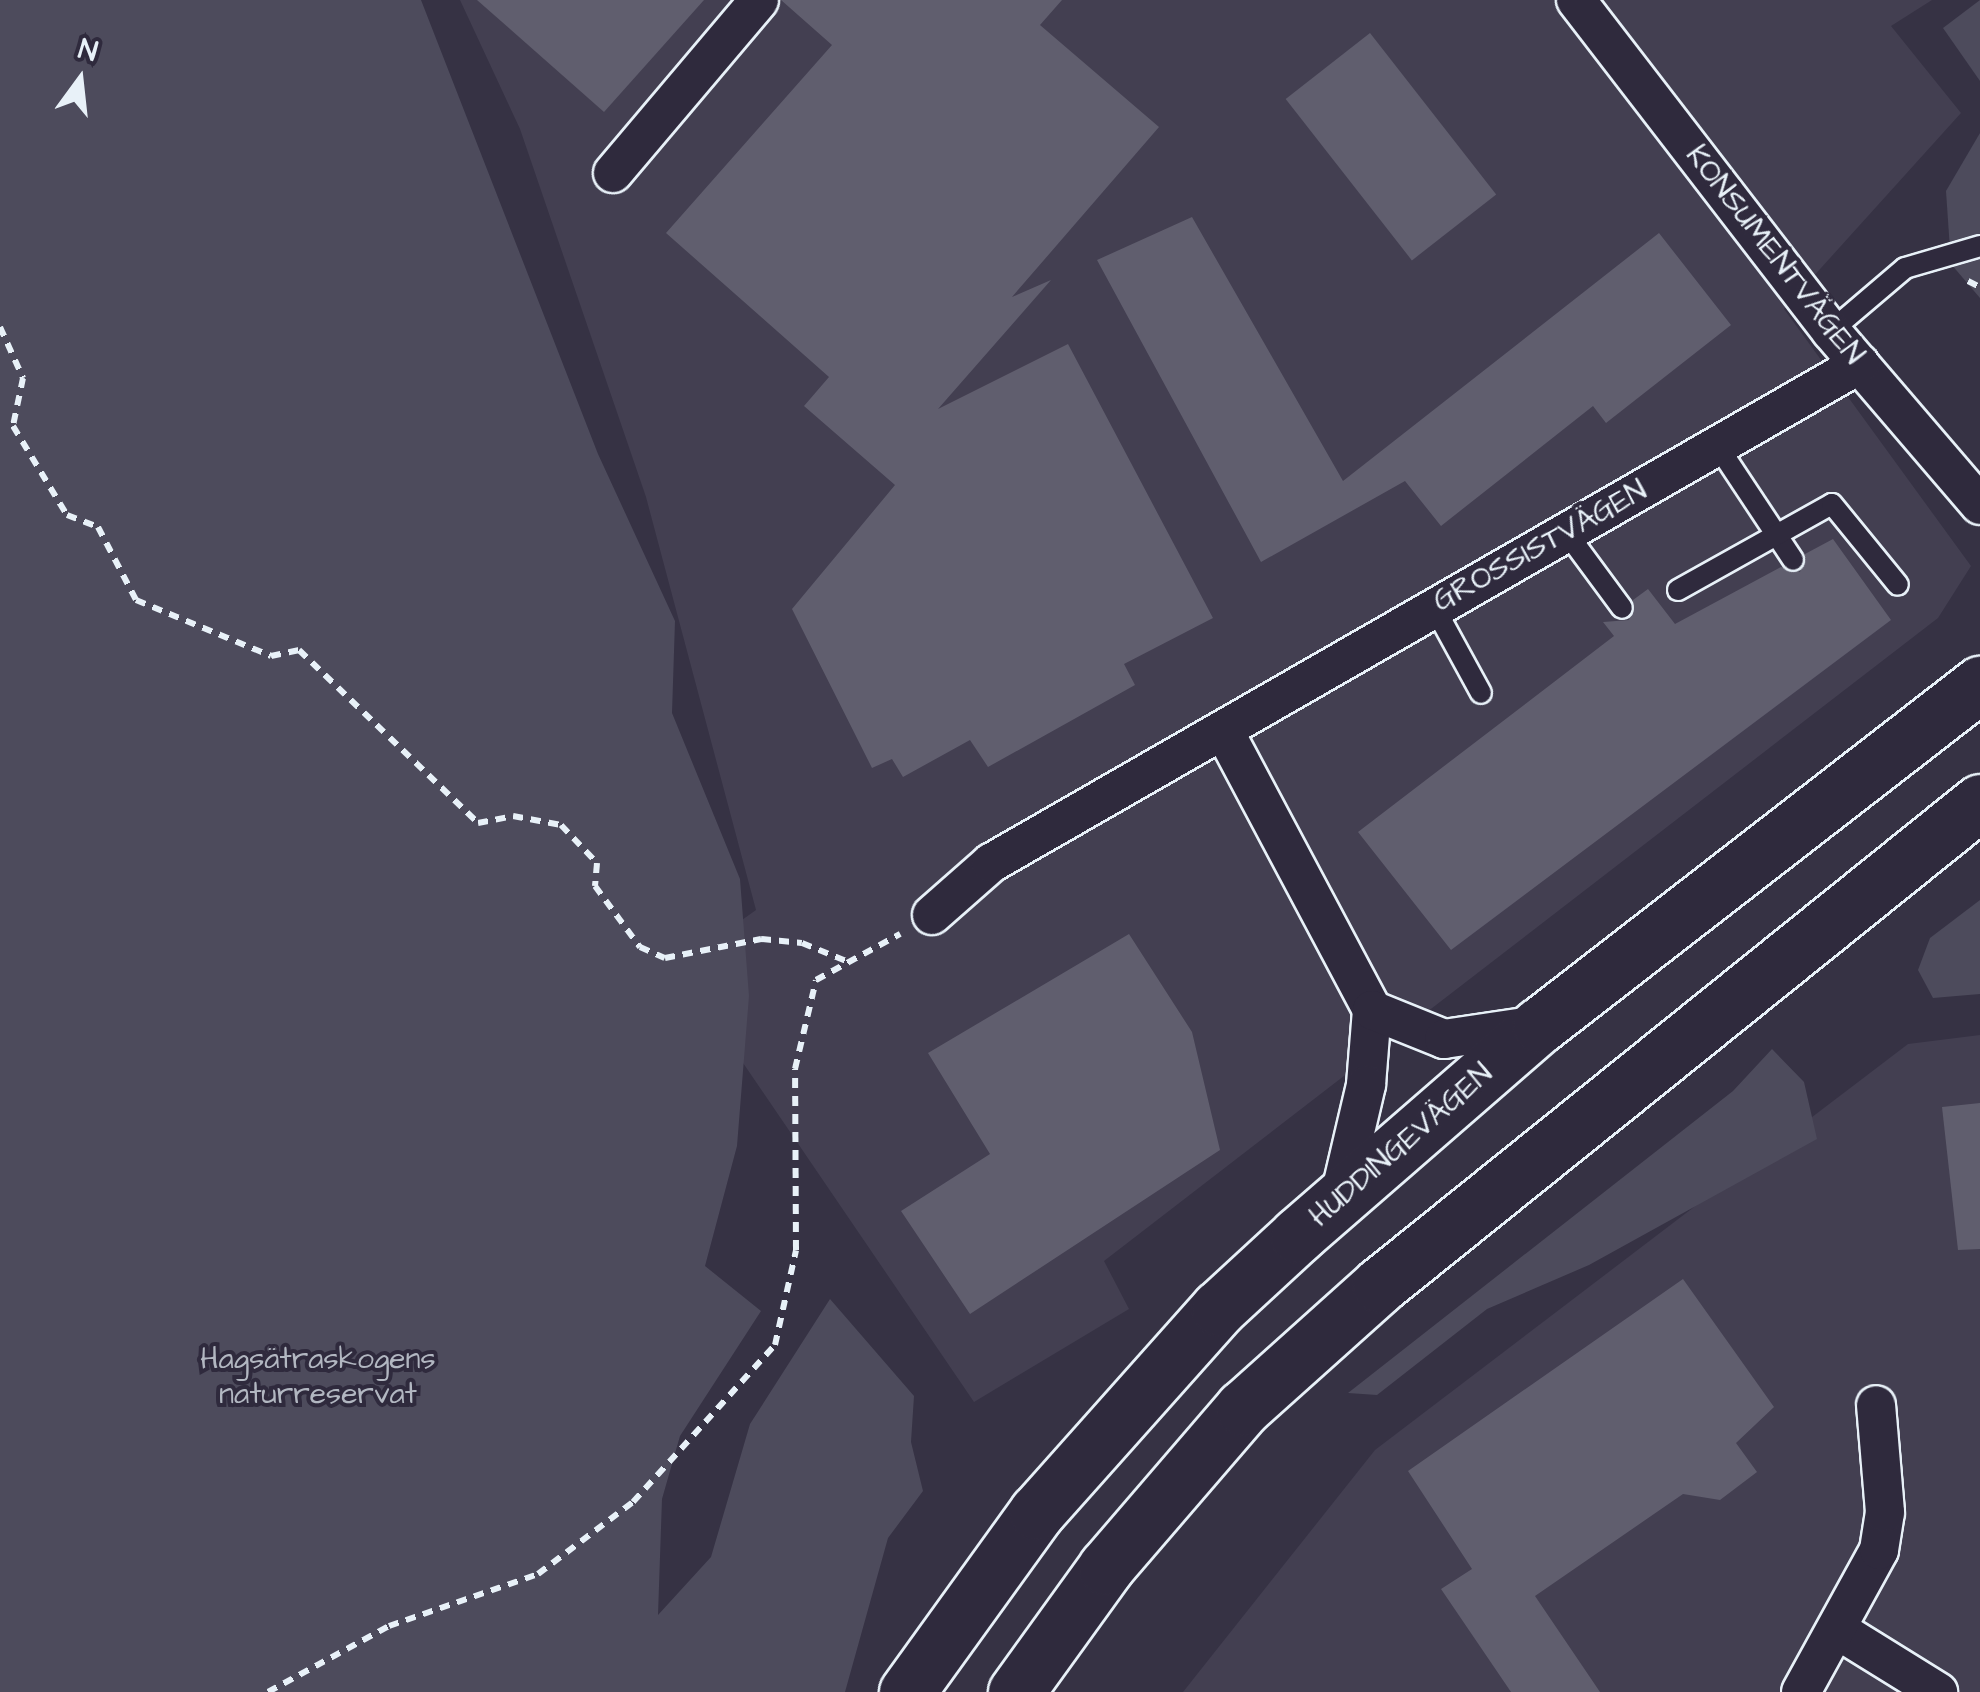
<!DOCTYPE html>
<html>
<head>
<meta charset="utf-8">
<style>
  body { margin:0 }
  #map { position:relative; width:1980px; height:1692px; overflow:hidden; background:#363244; font-family:"Architects Daughter",sans-serif }
  div>[style] { position:absolute }
  .built>* { inset:0; background:#433f51 }
  .green>* { inset:0; background:#4d4b5c }
  .building>* { inset:0; background:#605e6e; transform-origin:0 0 }
  .path>* { height:6px; margin-top:-3px; transform-origin:0; background:repeating-linear-gradient(90deg,#e8f1f8 0 10px,transparent 0 18px) }
  .roads { filter:drop-shadow(2px 0 #e8f1f8) drop-shadow(-2px 0 #e8f1f8) drop-shadow(0 2px #e8f1f8) drop-shadow(0 -2px #e8f1f8) }
  .lane>* { height:20px; margin:-10px; padding:0 10px; transform-origin:10px; border-radius:10px; background:#2f2a3d }
  .street>* { height:38px; margin:-19px; padding:0 19px; transform-origin:19px; border-radius:19px; background:#2f2a3d }
  .primary>* { height:55px; margin:-27.5px; padding:0 27.5px; transform-origin:27.5px; border-radius:27.5px; background:#2f2a3d }
  span { translate:-50% -50%; white-space:nowrap; text-align:center; line-height:1.15; -webkit-text-stroke:8px #2f2a3d; paint-order:stroke }
  .street-label { font-size:30px; color:#e8f1f8 }
  .park-label { font-size:30px; color:#b2b7c1 }
  .north { position:absolute; left:30px; top:30px; width:100px; height:100px; -webkit-text-stroke:8px #2f2a3d; paint-order:stroke; rotate:15deg; font-size:28px; font-weight:700; line-height:40px; text-align:center; color:#e8f1f8 }
  .north::after { content:''; display:block; margin:auto; width:35px; height:45px; background:#e8f1f8; clip-path:polygon(50% 0,100% 100%,50% 72%,0 100%) }
</style>
</head>
<body>
<div id="map">
  <div class="built">
    <i style="clip-path:polygon(460px 0,1932px 0,1891px 26px,1961px 113px,1784px 309px,1971px 566px,1938px 618px,1104px 1261px,1129px 1309px,974px 1402px,677px 966px,756px 910px,646px 497px,520px 129px)"></i>
    <i style="clip-path:polygon(1980px 1035px,1980px 1692px,1183px 1692px,1375px 1450px,1908px 1044px)"></i>
  </div>
  <div class="green">
    <i style="clip-path:polygon(0 0,421px 0,598px 454px,675px 621px,672px 713px,740px 879px,749px 996px,737px 1146px,705px 1266px,761px 1311px,680px 1436px,662px 1499px,658px 1615px,711px 1557px,750px 1424px,830px 1299px,914px 1396px,911px 1442px,923px 1491px,888px 1538px,845px 1692px,0 1692px)"></i>
    <i style="clip-path:polygon(1980px 0,1980px 81px,1943px 28px)"></i>
    <i style="clip-path:polygon(1980px 133px,1980px 298px,1951px 264px,1946px 191px)"></i>
    <i style="clip-path:polygon(1980px 900px,1980px 994px,1933px 998px,1918px 970px,1930px 938px)"></i>
    <i style="clip-path:polygon(1772px 1049px,1804px 1082px,1817px 1139px,1589px 1265px,1487px 1309px,1377px 1395px,1348px 1393px,1733px 1091px)"></i>
  </div>
  <div class="building">
    <i style="clip-path:polygon(477px 0,704px 0,604px 112px)"></i>
    <i style="clip-path:polygon(781px 0,1062px 0,1040px 25px,1159px 127px,1012px 297px,1051px 280px,938px 409px,1068px 344px,1213px 618px,1124px 664px,1135px 685px,988px 767px,970px 740px,903px 777px,892px 759px,872px 768px,792px 609px,895px 485px,804px 406px,829px 377px,666px 233px,832px 45px)"></i>
    <i style="left:1370px;top:33px;width:205px;height:107px;rotate:52deg"></i>
    <i style="clip-path:polygon(1192px 217px,1343px 481px,1659px 233px,1731px 325px,1606px 423px,1593px 406px,1441px 526px,1405px 481px,1261px 562px,1097px 260px)"></i>
    <i style="clip-path:polygon(1833px 539px,1891px 620px,1451px 950px,1358px 832px,1614px 636px,1603px 622px,1629px 620px,1633px 600px,1648px 589px,1675px 624px,1781px 567px,1800px 572px,1805px 554px)"></i>
    <i style="clip-path:polygon(1129px 934px,1192px 1032px,1220px 1150px,970px 1314px,901px 1211px,990px 1154px,928px 1053px)"></i>
    <i style="clip-path:polygon(1980px 1103px,1980px 1249px,1958px 1250px,1942px 1107px)"></i>
    <i style="clip-path:polygon(1683px 1279px,1774px 1407px,1736px 1443px,1757px 1472px,1720px 1500px,1683px 1494px,1535px 1596px,1600px 1692px,1511px 1692px,1441px 1589px,1472px 1569px,1408px 1471px)"></i>
  </div>
  <div class="path">
    <i style="left:1968px;top:281px;width:13px;rotate:27deg"></i>
    <i style="left:0;top:327px;width:56px;rotate:65.7deg"></i>
    <i style="left:23px;top:378px;width:49px;rotate:101.8deg"></i>
    <i style="left:13px;top:426px;width:104px;rotate:58.8deg"></i>
    <i style="left:67px;top:515px;width:33px;rotate:21deg"></i>
    <i style="left:98px;top:527px;width:82px;rotate:62.5deg"></i>
    <i style="left:136px;top:600px;width:146px;rotate:22.5deg"></i>
    <i style="left:271px;top:656px;width:29px;rotate:-12deg"></i>
    <i style="left:299px;top:650px;width:249px;rotate:44deg"></i>
    <i style="left:478px;top:823px;width:36px;rotate:-11deg"></i>
    <i style="left:513px;top:816px;width:49px;rotate:10.6deg"></i>
    <i style="left:561px;top:825px;width:52px;rotate:46.5deg"></i>
    <i style="left:597px;top:863px;width:23px;rotate:95deg"></i>
    <i style="left:595px;top:886px;width:76px;rotate:53.6deg"></i>
    <i style="left:640px;top:947px;width:27px;rotate:24deg"></i>
    <i style="left:665px;top:958px;width:98px;rotate:-11.2deg"></i>
    <i style="left:761px;top:939px;width:41px;rotate:5.6deg"></i>
    <i style="left:802px;top:943px;width:53px;rotate:22.2deg"></i>
    <i style="left:268px;top:1692px;width:138px;rotate:-28.6deg"></i>
    <i style="left:389px;top:1626px;width:158px;rotate:-19.2deg"></i>
    <i style="left:538px;top:1574px;width:119px;rotate:-37.2deg"></i>
    <i style="left:633px;top:1502px;width:212px;rotate:-47.9deg"></i>
    <i style="left:775px;top:1345px;width:97px;rotate:-77.5deg"></i>
    <i style="left:796px;top:1250px;width:181px;rotate:-90.3deg"></i>
    <i style="left:795px;top:1069px;width:91px;rotate:-76.7deg"></i>
    <i style="left:816px;top:980px;width:96px;rotate:-28.7deg"></i>
  </div>
  <div class="roads">
    <div class="lane">
      <i style="left:1831px;top:331px;width:97px;rotate:-40.4deg"></i>
      <i style="left:1905px;top:268px;width:78px;rotate:-16.3deg"></i>
      <i style="left:1719px;top:448px;width:134px;rotate:56.5deg"></i>
      <i style="left:1566px;top:532px;width:94px;rotate:53.6deg"></i>
      <i style="left:1678px;top:590px;width:176px;rotate:-29.2deg"></i>
      <i style="left:1832px;top:504px;width:104px;rotate:50.8deg"></i>
      <i style="left:1433px;top:605px;width:100px;rotate:61.4deg"></i>
    </div>
    <div class="street">
      <i style="left:1576px;top:0;width:418px;rotate:52.4deg"></i>
      <i style="left:1831px;top:331px;width:229px;rotate:49.4deg"></i>
      <i style="left:613px;top:173px;width:226px;rotate:-49.8deg"></i>
      <i style="left:1225px;top:733px;width:314px;rotate:62deg"></i>
      <i style="left:1372px;top:1010px;width:75px;rotate:94.6deg"></i>
      <i style="left:1366px;top:1085px;width:114px;rotate:103.2deg"></i>
      <i style="left:932px;top:915px;width:79px;rotate:-41.4deg"></i>
      <i style="left:991px;top:863px;width:1002px;rotate:-29.87deg"></i>
      <i style="left:1372px;top:1010px;width:78px;rotate:21.9deg"></i>
      <i style="left:1444px;top:1039px;width:95px;rotate:-8.5deg"></i>
      <i style="left:1838px;top:1630px;width:118px;rotate:31.8deg"></i>
      <i style="left:1801px;top:1692px;width:162px;rotate:-61.2deg"></i>
      <i style="left:1879px;top:1550px;width:38px;rotate:-81deg"></i>
      <i style="left:1885px;top:1512px;width:107px;rotate:-94.8deg"></i>
    </div>
    <div class="primary">
      <i style="left:907px;top:1692px;width:222px;rotate:-54.2deg"></i>
      <i style="left:1037px;top:1512px;width:273px;rotate:-48.3deg"></i>
      <i style="left:1219px;top:1308px;width:108px;rotate:-42.7deg"></i>
      <i style="left:1298px;top:1235px;width:320px;rotate:-41deg"></i>
      <i style="left:1540px;top:1025px;width:557px;rotate:-37.78deg"></i>
      <i style="left:1016px;top:1692px;width:154px;rotate:-54.2deg"></i>
      <i style="left:1106px;top:1567px;width:210px;rotate:-49.3deg"></i>
      <i style="left:1243px;top:1408px;width:184px;rotate:-41.9deg"></i>
      <i style="left:1380px;top:1285px;width:770px;rotate:-38.83deg"></i>
    </div>
  </div>
  <div class="street-label">
    <span style="left:1775px;top:255px;rotate:52deg">KONSUMENTVÄGEN</span>
    <span style="left:1540px;top:546px;rotate:-29deg">GROSSISTVÄGEN</span>
    <span style="left:1401px;top:1145px;rotate:-41deg">HUDDINGEVÄGEN</span>
  </div>
  <div class="park-label">
    <span style="left:318px;top:1376px">Hagsätraskogens<br>naturreservat</span>
  </div>
  <div class="north">N</div>
</div>
</body>
</html>
